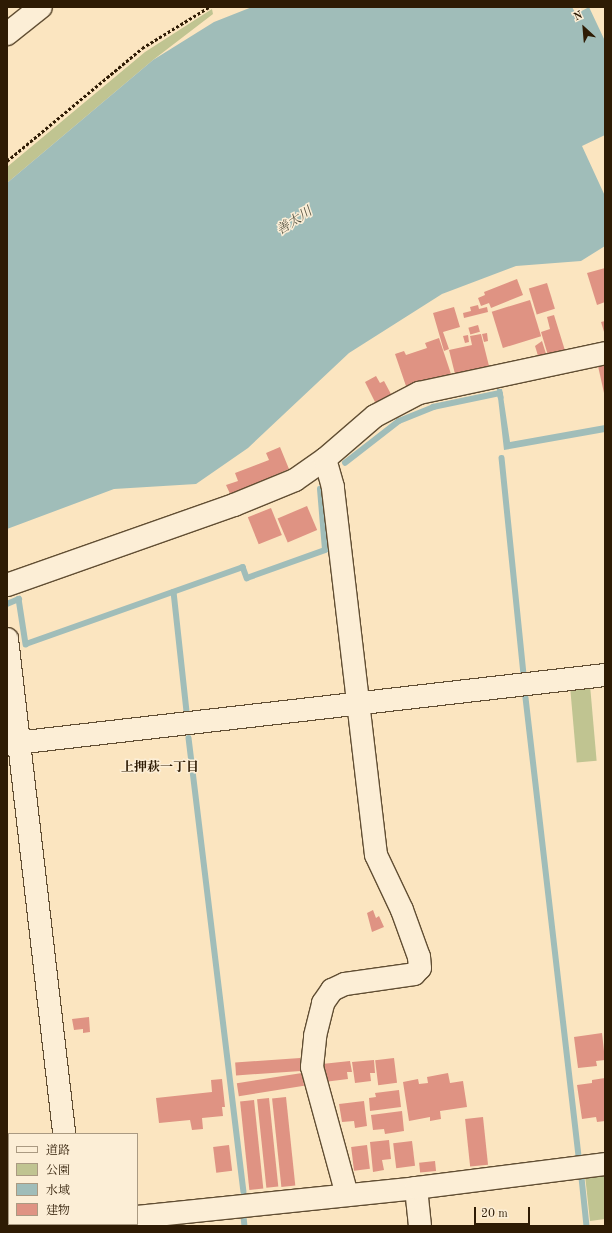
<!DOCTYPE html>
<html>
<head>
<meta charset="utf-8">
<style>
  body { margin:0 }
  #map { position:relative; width:612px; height:1233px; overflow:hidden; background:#fbe5c0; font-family:"Old Standard TT","Noto Serif JP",serif }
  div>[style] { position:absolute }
  .green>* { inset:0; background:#c0c491; transform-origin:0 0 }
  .water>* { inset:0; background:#a0bdb9 }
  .stream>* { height:5.5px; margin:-2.75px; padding:0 2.75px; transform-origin:2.75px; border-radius:2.75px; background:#a0bdb9 }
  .building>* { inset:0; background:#df9383; transform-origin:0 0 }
  .path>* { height:2.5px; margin-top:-1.25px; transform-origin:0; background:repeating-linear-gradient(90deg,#2e1b04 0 3px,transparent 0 5px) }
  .roads { filter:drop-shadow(1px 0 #614e33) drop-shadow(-1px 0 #614e33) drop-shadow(0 1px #614e33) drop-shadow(0 -1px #614e33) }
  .minor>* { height:22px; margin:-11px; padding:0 11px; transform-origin:11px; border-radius:11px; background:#fceed6 }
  span { translate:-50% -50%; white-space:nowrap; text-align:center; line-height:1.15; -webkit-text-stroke:3px #fceed6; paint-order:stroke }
  .water-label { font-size:13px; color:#565443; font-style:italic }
  .neighbourhood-label { font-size:13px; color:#2e1b04; font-weight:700 }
  .frame { position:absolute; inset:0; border:8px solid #2e1b04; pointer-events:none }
  .legend { position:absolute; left:8px; top:1133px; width:130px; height:92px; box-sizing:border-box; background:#fceed6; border:1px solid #aa9a82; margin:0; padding:5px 7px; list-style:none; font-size:12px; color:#2e1b04 }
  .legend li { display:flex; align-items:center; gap:8px; height:20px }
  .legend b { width:20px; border:1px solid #aa9a82 }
  .north { position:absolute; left:564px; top:8px; width:40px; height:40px; -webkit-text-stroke:3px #fceed6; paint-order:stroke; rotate:334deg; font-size:11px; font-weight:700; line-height:16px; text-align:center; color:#2e1b04 }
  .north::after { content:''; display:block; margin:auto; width:14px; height:18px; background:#2e1b04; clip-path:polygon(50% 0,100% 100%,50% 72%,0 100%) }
  .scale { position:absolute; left:474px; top:1207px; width:56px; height:18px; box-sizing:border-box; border:2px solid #2e1b04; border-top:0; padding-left:5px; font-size:12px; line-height:14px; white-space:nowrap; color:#2e1b04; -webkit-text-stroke:3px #fceed6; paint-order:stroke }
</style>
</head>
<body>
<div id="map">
  <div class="green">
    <i style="clip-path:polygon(212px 9px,213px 14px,153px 60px,7px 183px,7px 167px,145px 52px)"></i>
    <i style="left:590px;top:685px;width:76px;height:20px;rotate:85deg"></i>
    <i style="clip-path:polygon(605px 1173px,605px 1219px,590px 1221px,585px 1175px)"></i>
  </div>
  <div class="water">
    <i style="clip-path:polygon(252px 7px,572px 7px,576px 14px,589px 7px,605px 41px,605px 135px,582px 146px,605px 196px,605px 246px,581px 261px,516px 266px,442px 294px,349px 353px,248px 448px,196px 484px,114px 489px,7px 529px,7px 183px,153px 60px,214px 22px)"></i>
    <i style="clip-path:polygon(497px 389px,502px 389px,510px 442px,605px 425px,605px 432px,504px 450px)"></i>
  </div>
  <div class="stream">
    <i style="left:502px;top:458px;width:216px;rotate:84.2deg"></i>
    <i style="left:345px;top:463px;width:68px;rotate:-37.9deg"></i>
    <i style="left:399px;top:421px;width:37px;rotate:-22deg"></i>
    <i style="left:433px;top:407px;width:68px;rotate:-11.8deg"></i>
    <i style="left:500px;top:393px;width:4px;rotate:76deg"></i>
    <i style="left:174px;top:592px;width:120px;rotate:83.8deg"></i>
    <i style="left:7px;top:604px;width:13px;rotate:-23deg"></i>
    <i style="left:19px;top:599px;width:46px;rotate:81.2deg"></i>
    <i style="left:26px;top:644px;width:230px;rotate:-19.5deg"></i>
    <i style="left:243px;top:567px;width:12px;rotate:70deg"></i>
    <i style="left:247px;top:578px;width:83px;rotate:-19.7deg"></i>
    <i style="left:325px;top:550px;width:61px;rotate:-94.7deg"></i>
    <i style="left:526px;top:698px;width:461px;rotate:83.4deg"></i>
    <i style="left:189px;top:738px;width:457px;rotate:83.1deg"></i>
    <i style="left:582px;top:1178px;width:48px;rotate:84.1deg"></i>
    <i style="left:244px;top:1217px;width:9px;rotate:84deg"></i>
  </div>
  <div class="building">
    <i style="clip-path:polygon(605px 268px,605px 302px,597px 305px,587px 273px)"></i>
    <i style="clip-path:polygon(517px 279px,523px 295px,491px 308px,489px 303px,481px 306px,478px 298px,485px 295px,484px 292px)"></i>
    <i style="left:547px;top:283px;width:27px;height:19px;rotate:73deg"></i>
    <i style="left:530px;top:300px;width:38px;height:40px;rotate:73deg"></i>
    <i style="clip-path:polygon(478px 305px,479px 309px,487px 307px,488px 312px,464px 318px,463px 313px,471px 311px,470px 307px)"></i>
    <i style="clip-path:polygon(454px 307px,460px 327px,443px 332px,449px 349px,444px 351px,433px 313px)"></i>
    <i style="clip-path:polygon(554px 315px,567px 357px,550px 362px,541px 332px,550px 329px,547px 317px)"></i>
    <i style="clip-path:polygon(605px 321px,605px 335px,601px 322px)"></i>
    <i style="left:478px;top:325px;width:7px;height:10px;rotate:74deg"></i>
    <i style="clip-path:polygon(487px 333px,488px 341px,484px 342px,482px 334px)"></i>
    <i style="clip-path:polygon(481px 334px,490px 370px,456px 378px,449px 350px,472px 345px,470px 336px)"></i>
    <i style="clip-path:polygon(468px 335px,469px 342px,465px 343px,463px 336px)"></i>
    <i style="clip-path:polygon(439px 338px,451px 374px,407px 389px,395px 354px,404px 351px,406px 355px,427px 348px,425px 343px)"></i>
    <i style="clip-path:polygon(542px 341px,547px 357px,539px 359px,535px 346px)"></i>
    <i style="clip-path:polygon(605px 364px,605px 393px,604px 393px,598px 366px)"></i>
    <i style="clip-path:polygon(376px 376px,380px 383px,384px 381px,392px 396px,376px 404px,365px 382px)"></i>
    <i style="clip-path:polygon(280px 447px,289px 469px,273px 476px,275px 481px,232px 498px,226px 485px,238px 481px,235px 473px,269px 460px,266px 453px)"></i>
    <i style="left:307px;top:506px;width:26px;height:32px;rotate:67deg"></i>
    <i style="left:271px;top:508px;width:29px;height:25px;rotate:68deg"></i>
    <i style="clip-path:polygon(373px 910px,376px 918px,379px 916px,384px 927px,372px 932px,367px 913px)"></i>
    <i style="clip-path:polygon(89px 1017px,90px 1032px,83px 1033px,83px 1029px,74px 1030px,72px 1019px)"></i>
    <i style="clip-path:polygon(602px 1033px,605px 1060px,596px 1061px,597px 1066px,578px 1068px,574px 1037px)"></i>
    <i style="left:300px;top:1058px;width:13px;height:65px;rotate:86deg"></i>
    <i style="left:394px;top:1058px;width:25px;height:19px;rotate:83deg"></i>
    <i style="clip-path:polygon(374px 1060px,375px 1073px,370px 1073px,371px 1081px,355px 1083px,352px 1062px)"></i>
    <i style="clip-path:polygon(350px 1061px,352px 1072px,347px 1072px,348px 1079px,324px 1082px,322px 1064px)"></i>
    <i style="left:302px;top:1073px;width:13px;height:66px;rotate:81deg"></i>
    <i style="clip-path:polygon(448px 1073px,450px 1083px,463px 1081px,467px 1107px,440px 1111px,441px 1119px,430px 1121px,430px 1117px,409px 1121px,403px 1082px,418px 1079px,419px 1084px,428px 1083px,427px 1077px)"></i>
    <i style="clip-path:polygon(605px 1078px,605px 1121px,597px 1122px,596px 1117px,582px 1119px,577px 1085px,592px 1083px,592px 1080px)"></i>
    <i style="clip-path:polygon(222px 1079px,225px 1107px,222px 1107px,223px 1116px,202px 1118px,203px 1129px,192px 1130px,190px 1120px,159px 1123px,156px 1098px,212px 1092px,211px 1080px)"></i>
    <i style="clip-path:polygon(399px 1090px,401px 1107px,370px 1111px,369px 1098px,376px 1097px,375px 1093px)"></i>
    <i style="left:286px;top:1097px;width:89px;height:14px;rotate:84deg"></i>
    <i style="left:269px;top:1098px;width:89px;height:12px;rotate:84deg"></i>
    <i style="left:254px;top:1100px;width:89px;height:14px;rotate:84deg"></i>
    <i style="clip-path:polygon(364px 1101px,367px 1126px,355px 1128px,354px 1121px,342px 1122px,339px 1104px)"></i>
    <i style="clip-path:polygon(402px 1111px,404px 1131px,385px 1134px,384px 1129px,373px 1130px,371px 1115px)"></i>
    <i style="left:483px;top:1117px;width:48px;height:18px;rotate:84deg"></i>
    <i style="clip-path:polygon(389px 1140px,391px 1159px,382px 1160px,384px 1170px,373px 1172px,370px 1142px)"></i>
    <i style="left:412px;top:1141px;width:25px;height:19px;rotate:83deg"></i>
    <i style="left:229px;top:1145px;width:26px;height:16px;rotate:83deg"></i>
    <i style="left:367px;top:1145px;width:24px;height:16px;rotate:83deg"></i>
    <i style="left:435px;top:1161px;width:10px;height:16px;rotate:84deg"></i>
  </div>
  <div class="path">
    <i style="left:7px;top:161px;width:176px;rotate:-39.9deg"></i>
    <i style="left:142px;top:48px;width:79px;rotate:-31.5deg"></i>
  </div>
  <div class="roads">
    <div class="minor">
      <i style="left:7px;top:34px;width:43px;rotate:-38.5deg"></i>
      <i style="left:7px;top:585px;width:241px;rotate:-19.4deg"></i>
      <i style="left:234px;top:505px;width:66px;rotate:-22.3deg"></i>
      <i style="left:295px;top:480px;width:37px;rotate:-35deg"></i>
      <i style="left:7px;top:639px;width:498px;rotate:83.4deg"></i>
      <i style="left:7px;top:744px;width:602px;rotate:-6.58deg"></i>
      <i style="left:416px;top:1188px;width:38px;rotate:84deg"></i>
      <i style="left:347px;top:1195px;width:133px;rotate:-105.3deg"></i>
      <i style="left:312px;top:1067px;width:31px;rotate:-84deg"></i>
      <i style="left:315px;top:1036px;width:34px;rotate:-76deg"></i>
      <i style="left:323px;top:1003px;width:16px;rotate:-55deg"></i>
      <i style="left:332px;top:990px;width:14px;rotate:-25deg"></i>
      <i style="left:345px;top:984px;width:70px;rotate:-8.2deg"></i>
      <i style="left:414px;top:974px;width:8px;rotate:-45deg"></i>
      <i style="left:420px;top:968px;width:11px;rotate:-95deg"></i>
      <i style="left:419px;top:957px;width:50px;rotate:-109.9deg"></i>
      <i style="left:402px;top:910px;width:61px;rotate:-115.3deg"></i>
      <i style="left:376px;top:855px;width:371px;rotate:-96.7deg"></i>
      <i style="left:333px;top:487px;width:29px;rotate:-106deg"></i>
      <i style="left:325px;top:459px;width:66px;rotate:-40.7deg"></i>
      <i style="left:375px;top:416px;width:50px;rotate:-27.6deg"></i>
      <i style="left:419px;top:393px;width:190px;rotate:-12.1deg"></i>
      <i style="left:137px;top:1217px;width:281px;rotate:-5.9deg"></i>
      <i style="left:416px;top:1188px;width:191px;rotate:-7.2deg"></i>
      <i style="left:55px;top:1226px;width:18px;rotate:-6deg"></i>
    </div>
  </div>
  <div class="water-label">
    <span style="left:295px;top:222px;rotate:-33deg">善太川</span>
  </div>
  <div class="neighbourhood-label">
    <span style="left:160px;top:768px">上押萩一丁目</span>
  </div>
  <div class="frame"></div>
  <ul class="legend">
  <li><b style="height:5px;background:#fceed6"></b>道路</li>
  <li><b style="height:11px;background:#c0c491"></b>公園</li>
  <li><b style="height:11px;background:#a0bdb9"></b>水域</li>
  <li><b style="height:11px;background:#df9383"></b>建物</li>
  </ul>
  <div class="north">N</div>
  <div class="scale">20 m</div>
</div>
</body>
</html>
